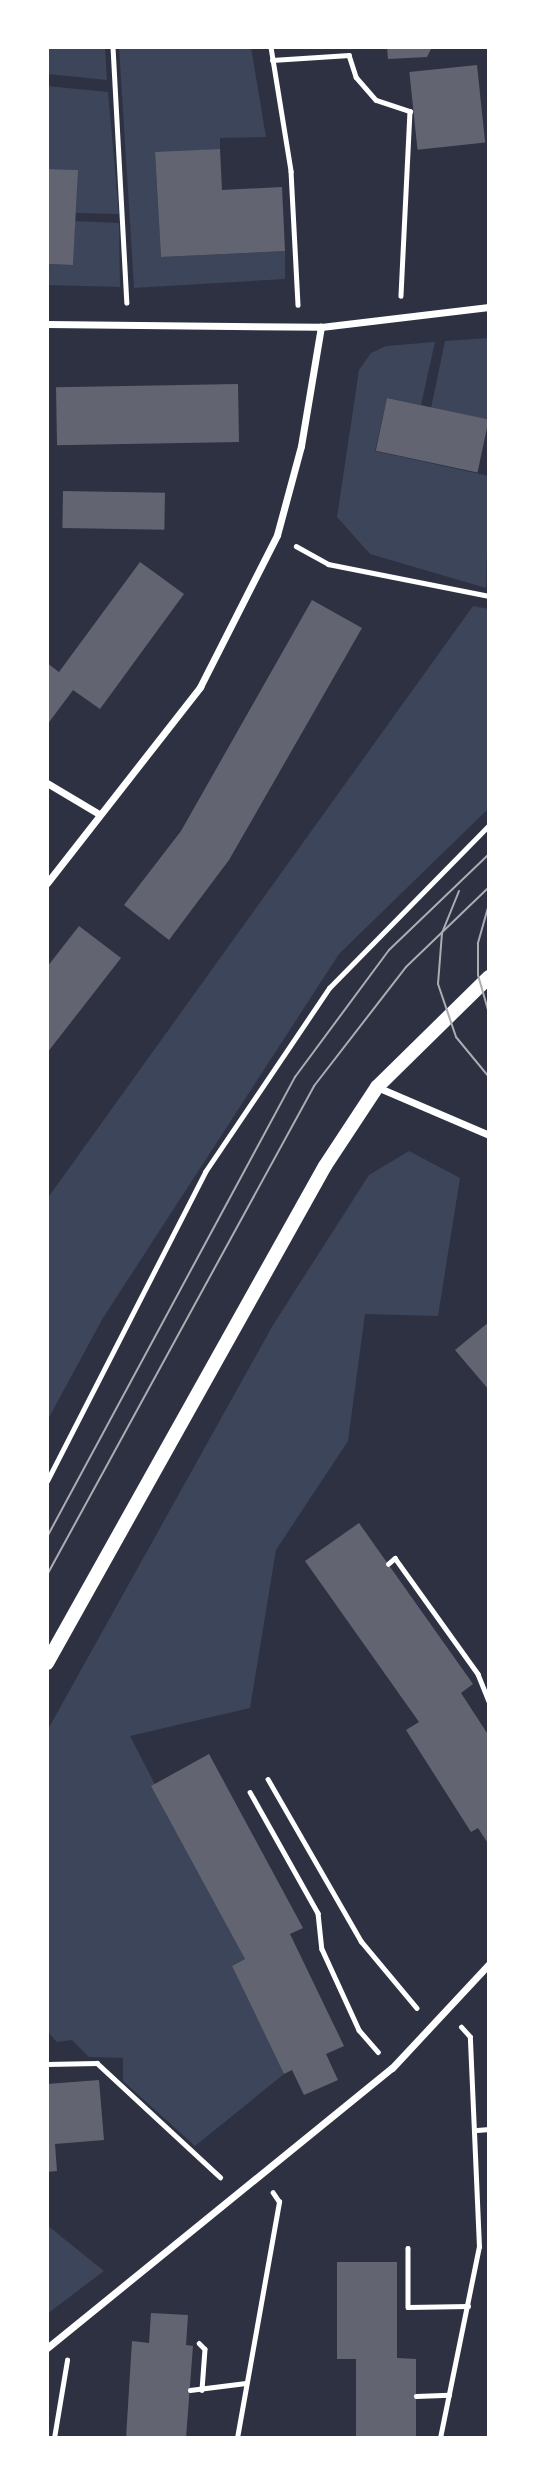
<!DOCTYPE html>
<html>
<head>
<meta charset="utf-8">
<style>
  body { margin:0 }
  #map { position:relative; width:536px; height:2485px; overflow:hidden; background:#2d3142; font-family:"Times New Roman",serif }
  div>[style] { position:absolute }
  .green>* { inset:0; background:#3c4559 }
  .building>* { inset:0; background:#626471; transform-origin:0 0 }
  .path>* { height:4.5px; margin:-2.25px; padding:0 2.25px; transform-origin:2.25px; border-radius:2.25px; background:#fff }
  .minor>* { height:7px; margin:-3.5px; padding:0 3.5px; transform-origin:3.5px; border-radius:3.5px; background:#fff }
  .secondary>* { height:14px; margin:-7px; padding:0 7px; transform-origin:7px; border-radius:7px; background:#fff }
  .tram>* { height:2px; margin:-1px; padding:0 1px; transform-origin:1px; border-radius:1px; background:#abadb3 }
  span { translate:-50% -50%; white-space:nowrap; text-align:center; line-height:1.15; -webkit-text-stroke:5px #fff; paint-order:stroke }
  .frame { position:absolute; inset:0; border:49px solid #fff; pointer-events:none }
</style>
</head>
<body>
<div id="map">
  <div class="green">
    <i style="clip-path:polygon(47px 47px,105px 47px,107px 80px,47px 74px)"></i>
    <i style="clip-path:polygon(119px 47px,251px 47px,266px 137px,220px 138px,220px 149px,155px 153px,161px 257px,285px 251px,285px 279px,134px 288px)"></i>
    <i style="clip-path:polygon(47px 86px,108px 92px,119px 214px,76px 213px,77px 170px,47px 169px)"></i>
    <i style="clip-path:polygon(75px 221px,119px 223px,120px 287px,47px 285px,47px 264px,73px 265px)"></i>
    <i style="clip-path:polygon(489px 338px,489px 420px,431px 408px,445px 341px)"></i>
    <i style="clip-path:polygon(435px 342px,421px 405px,387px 398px,375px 451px,489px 476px,486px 588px,370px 554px,337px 517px,359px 370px,371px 353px,386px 346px)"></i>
    <i style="clip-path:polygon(473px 606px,489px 609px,489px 808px,339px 954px,103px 1318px,47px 1421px,47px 1199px)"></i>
    <i style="clip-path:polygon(409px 1151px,460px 1178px,438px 1316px,365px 1314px,348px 1441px,276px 1550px,250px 1708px,130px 1736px,245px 1959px,232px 1966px,284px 2074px,195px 2146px,123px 2081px,123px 2058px,89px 2057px,72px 2040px,57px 2042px,47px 2031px,47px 1731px,273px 1325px,369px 1175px)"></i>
    <i style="clip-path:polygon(47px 2225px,104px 2271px,47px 2314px)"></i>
  </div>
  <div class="building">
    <i style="clip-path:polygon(387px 47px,432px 47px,427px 57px,388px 59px)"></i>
    <i style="left:477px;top:65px;width:78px;height:68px;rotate:84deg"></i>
    <i style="clip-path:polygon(220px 149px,222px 190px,282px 187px,285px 251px,161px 257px,155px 152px)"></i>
    <i style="clip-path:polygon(47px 169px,78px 170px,73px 265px,47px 264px)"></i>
    <i style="left:238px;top:384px;width:58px;height:182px;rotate:89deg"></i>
    <i style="left:387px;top:398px;width:104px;height:54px;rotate:12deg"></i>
    <i style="left:63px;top:491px;width:102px;height:37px;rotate:1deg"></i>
    <i style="clip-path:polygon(140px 562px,184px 594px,100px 709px,73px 690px,47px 725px,47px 663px,59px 672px)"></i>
    <i style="clip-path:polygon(312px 600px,362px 628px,229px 860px,169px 940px,124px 905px,181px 831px)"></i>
    <i style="clip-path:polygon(79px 926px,121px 958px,47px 1053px,47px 967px)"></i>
    <i style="clip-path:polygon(489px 1322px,489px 1390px,455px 1350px)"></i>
    <i style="clip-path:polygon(359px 1523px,473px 1684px,461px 1693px,489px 1736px,489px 1845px,478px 1828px,471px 1832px,406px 1730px,419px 1722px,305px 1561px)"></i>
    <i style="clip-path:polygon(209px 1754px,303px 1928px,290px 1934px,344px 2046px,326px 2054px,338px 2080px,304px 2095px,292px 2070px,284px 2074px,232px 1966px,245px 1959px,151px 1786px)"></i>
    <i style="clip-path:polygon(99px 2080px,104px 2140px,55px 2144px,57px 2171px,47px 2172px,47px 2084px)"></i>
    <i style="clip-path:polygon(337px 2262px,397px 2262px,397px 2358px,416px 2359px,416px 2438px,356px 2438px,356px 2359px,337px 2359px)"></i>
    <i style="clip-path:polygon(151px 2313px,188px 2315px,186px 2345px,193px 2346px,186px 2438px,126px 2438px,132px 2341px,149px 2343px)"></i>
  </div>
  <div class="path">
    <i style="left:113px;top:47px;width:256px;rotate:86.9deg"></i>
    <i style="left:271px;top:47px;width:126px;rotate:80.8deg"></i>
    <i style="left:291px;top:171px;width:134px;rotate:87deg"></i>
    <i style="left:272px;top:60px;width:77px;rotate:-3.7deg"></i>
    <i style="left:349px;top:55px;width:23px;rotate:72deg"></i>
    <i style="left:356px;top:77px;width:30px;rotate:49deg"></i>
    <i style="left:376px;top:100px;width:36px;rotate:18deg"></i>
    <i style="left:410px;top:111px;width:185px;rotate:92.8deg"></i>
    <i style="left:296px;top:546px;width:37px;rotate:29deg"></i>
    <i style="left:328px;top:564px;width:164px;rotate:11.2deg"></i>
    <i style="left:47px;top:1481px;width:347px;rotate:-62.9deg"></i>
    <i style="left:205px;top:1172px;width:222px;rotate:-56deg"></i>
    <i style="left:329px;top:988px;width:228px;rotate:-45.5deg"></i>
    <i style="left:388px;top:1564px;width:9px;rotate:-41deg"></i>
    <i style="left:395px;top:1558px;width:143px;rotate:54.4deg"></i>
    <i style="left:478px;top:1674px;width:29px;rotate:68deg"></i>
    <i style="left:268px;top:1779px;width:187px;rotate:60.1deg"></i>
    <i style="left:361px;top:1941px;width:87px;rotate:50.1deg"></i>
    <i style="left:250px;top:1792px;width:139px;rotate:60.7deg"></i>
    <i style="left:318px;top:1913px;width:36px;rotate:84deg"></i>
    <i style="left:322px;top:1949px;width:89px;rotate:65.4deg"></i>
    <i style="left:359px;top:2030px;width:29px;rotate:49deg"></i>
    <i style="left:47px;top:2064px;width:50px;rotate:-1.1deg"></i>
    <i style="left:97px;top:2063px;width:168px;rotate:42.8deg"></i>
    <i style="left:477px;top:2130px;width:12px;rotate:-5deg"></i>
    <i style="left:408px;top:2248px;width:59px;rotate:90deg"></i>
    <i style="left:408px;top:2307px;width:60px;rotate:-1deg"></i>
    <i style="left:199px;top:2343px;width:8px;rotate:45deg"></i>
    <i style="left:205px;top:2349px;width:41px;rotate:94.2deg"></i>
    <i style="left:190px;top:2390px;width:56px;rotate:-7.1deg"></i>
    <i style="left:416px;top:2396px;width:33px;rotate:-2deg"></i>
    <i style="left:54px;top:2438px;width:79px;rotate:-80.5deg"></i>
    <i style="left:237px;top:2438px;width:240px;rotate:-79.9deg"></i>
    <i style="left:279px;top:2202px;width:11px;rotate:-124deg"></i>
    <i style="left:440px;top:2438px;width:195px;rotate:-78.5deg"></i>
    <i style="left:479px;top:2247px;width:210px;rotate:-92.5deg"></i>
    <i style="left:470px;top:2037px;width:13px;rotate:-132deg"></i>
  </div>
  <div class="minor">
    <i style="left:47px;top:324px;width:274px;rotate:0.6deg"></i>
    <i style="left:321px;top:327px;width:169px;rotate:-6.8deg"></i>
    <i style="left:47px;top:783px;width:61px;rotate:30.8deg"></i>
    <i style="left:47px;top:883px;width:249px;rotate:-52deg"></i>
    <i style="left:200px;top:687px;width:170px;rotate:-63.1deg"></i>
    <i style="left:277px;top:535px;width:92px;rotate:-74.9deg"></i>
    <i style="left:301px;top:446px;width:121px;rotate:-80.5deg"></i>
    <i style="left:377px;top:1087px;width:122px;rotate:23.2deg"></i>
    <i style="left:47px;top:2348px;width:444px;rotate:-39.1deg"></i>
    <i style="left:392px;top:2068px;width:142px;rotate:-47deg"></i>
  </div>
  <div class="secondary">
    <i style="left:47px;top:1663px;width:569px;rotate:-60.78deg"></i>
    <i style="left:325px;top:1166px;width:95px;rotate:-56.6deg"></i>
    <i style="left:377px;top:1087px;width:157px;rotate:-44.5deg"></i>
  </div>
  <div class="tram">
    <i style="left:459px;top:891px;width:45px;rotate:112deg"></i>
    <i style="left:442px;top:933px;width:51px;rotate:94.5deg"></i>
    <i style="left:438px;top:984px;width:56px;rotate:71.2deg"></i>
    <i style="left:456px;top:1037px;width:52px;rotate:50.5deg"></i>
    <i style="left:489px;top:904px;width:41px;rotate:105.8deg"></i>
    <i style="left:478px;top:943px;width:32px;rotate:90deg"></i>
    <i style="left:478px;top:975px;width:40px;rotate:74deg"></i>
    <i style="left:47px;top:1537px;width:523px;rotate:-61.67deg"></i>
    <i style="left:295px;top:1077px;width:158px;rotate:-53.5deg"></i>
    <i style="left:389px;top:950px;width:139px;rotate:-43.8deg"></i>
    <i style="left:47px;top:1575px;width:557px;rotate:-61.36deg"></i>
    <i style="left:314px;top:1086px;width:150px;rotate:-52.3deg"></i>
    <i style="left:406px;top:967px;width:115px;rotate:-43.9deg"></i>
  </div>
  <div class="frame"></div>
</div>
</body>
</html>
